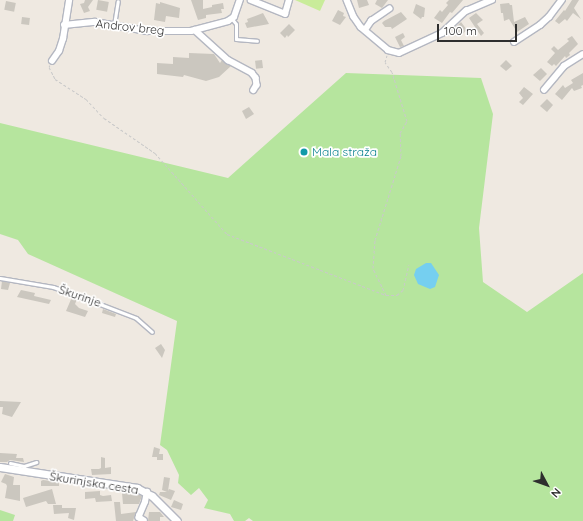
<!DOCTYPE html>
<html>
<head>
<meta charset="utf-8">
<style>
  body { margin:0 }
  #map { position:relative; width:583px; height:521px; overflow:hidden; background:#efe9e1; font-family:Quicksand,sans-serif }
  div>[style] { position:absolute }
  .green>* { inset:0; background:#b6e59e }
  .pitch>* { inset:0; background:#c9ec9a }
  .water>* { inset:0; background:#75cff0 }
  .building>* { inset:0; background:#cbc7bf; transform-origin:0 0 }
  .path>* { height:1px; margin-top:-0.5px; transform-origin:0; background:repeating-linear-gradient(90deg,#c9c9c9 0 3px,transparent 0 5px) }
  .roads { filter:drop-shadow(1px 0 #b4b7c1) drop-shadow(-1px 0 #b4b7c1) drop-shadow(0 1px #b4b7c1) drop-shadow(0 -1px #b4b7c1) }
  .service>* { height:3px; margin:-1.5px; padding:0 1.5px; transform-origin:1.5px; border-radius:1.5px; background:#fff }
  .minor>* { height:5.5px; margin:-2.75px; padding:0 2.75px; transform-origin:2.75px; border-radius:2.75px; background:#fff }
  .tertiary>* { height:7px; margin:-3.5px; padding:0 3.5px; transform-origin:3.5px; border-radius:3.5px; background:#fff }
  .dots>* { width:11px; height:11px; translate:-50% -50%; box-sizing:border-box; border:2px solid #fff; border-radius:50% }
  span { translate:-50% -50%; white-space:nowrap; text-align:center; line-height:1.15; -webkit-text-stroke:3.5px #fff; paint-order:stroke }
  .street-label { font-size:12px; color:#2e2e2e }
  .culture-label { font-size:12px; color:#0d838f }
  .left { translate:0 -50%; text-align:left }
  .north { position:absolute; left:527px; top:465px; width:40px; height:40px; -webkit-text-stroke:3px #fff; paint-order:stroke; rotate:131deg; font-size:11px; font-weight:700; line-height:16px; text-align:center; color:#2e2e2e }
  .north::after { content:''; display:block; margin:auto; width:14px; height:18px; background:#2e2e2e; clip-path:polygon(50% 0,100% 100%,50% 72%,0 100%) }
  .scale { position:absolute; left:437px; top:24px; width:80px; height:18px; box-sizing:border-box; border:2px solid #2e2e2e; border-top:0; padding-left:5px; font-size:12px; line-height:14px; white-space:nowrap; color:#2e2e2e; -webkit-text-stroke:3px #fff; paint-order:stroke }
</style>
</head>
<body>
<div id="map">
  <div class="green">
    <i style="clip-path:polygon(346px 73px,481px 78px,493px 114px,479px 228px,483px 282px,527px 312px,583px 273px,583px 521px,253px 521px,249px 518px,245px 521px,234px 521px,230px 514px,204px 508px,208px 500px,199px 488px,191px 495px,178px 483px,179px 475px,167px 450px,160px 445px,177px 321px,28px 254px,18px 240px,0 234px,0 123px,228px 178px)"></i>
    <i style="clip-path:polygon(0 510px,15px 515px,13px 521px,0 521px)"></i>
  </div>
  <div class="pitch">
    <i style="clip-path:polygon(295px 0,325px 0,320px 11px)"></i>
  </div>
  <div class="water">
    <i style="clip-path:polygon(426px 263px,431px 263px,439px 275px,435px 287px,430px 289px,418px 284px,414px 275px,416px 269px)"></i>
  </div>
  <div class="building">
    <i style="clip-path:polygon(85px 0,93px 0,88px 7px,90px 11px,84px 13px,80px 4px,84px 3px)"></i>
    <i style="left:98px;top:0;width:11px;height:10px;rotate:10deg"></i>
    <i style="clip-path:polygon(191px 0,203px 0,203px 9px,212px 7px,212px 5px,223px 3px,224px 9px,221px 9px,222px 13px,206px 15px,206px 18px,198px 20px)"></i>
    <i style="clip-path:polygon(357px 0,367px 0,369px 5px,359px 8px)"></i>
    <i style="clip-path:polygon(377px 0,388px 0,382px 8px,375px 4px)"></i>
    <i style="clip-path:polygon(449px 0,463px 0,452px 13px,450px 12px,442px 23px,434px 18px,440px 10px,442px 12px,448px 5px,446px 3px)"></i>
    <i style="clip-path:polygon(572px 0,579px 0,574px 8px,581px 19px,573px 13px,567px 21px,565px 19px,559px 24px,555px 21px,564px 10px,565px 11px)"></i>
    <i style="left:6px;top:1px;width:10px;height:9px;rotate:11deg"></i>
    <i style="clip-path:polygon(160px 2px,180px 8px,179px 18px,166px 16px,165px 22px,154px 20px,156px 3px,160px 4px)"></i>
    <i style="clip-path:polygon(509px 3px,510px 5px,512px 5px,514px 22px,525px 17px,529px 24px,517px 32px,509px 19px,504px 21px,503px 13px,501px 13px,500px 4px)"></i>
    <i style="clip-path:polygon(416px 4px,425px 8px,424px 17px,422px 17px,421px 19px,413px 13px)"></i>
    <i style="clip-path:polygon(338px 10px,344px 13px,343px 16px,346px 17px,340px 25px,332px 21px)"></i>
    <i style="clip-path:polygon(401px 12px,407px 19px,392px 29px,391px 27px,385px 27px,382px 23px,384px 21px)"></i>
    <i style="clip-path:polygon(263px 13px,269px 24px,247px 28px,245px 23px,248px 22px,247px 19px)"></i>
    <i style="clip-path:polygon(476px 13px,483px 20px,477px 24px,484px 33px,481px 36px,469px 18px)"></i>
    <i style="left:22px;top:17px;width:8px;height:7px;rotate:7deg"></i>
    <i style="clip-path:polygon(461px 22px,467px 30px,460px 36px,454px 29px)"></i>
    <i style="clip-path:polygon(289px 24px,295px 30px,288px 37px,287px 35px,285px 38px,280px 33px)"></i>
    <i style="clip-path:polygon(403px 33px,405px 37px,401px 40px,404px 46px,400px 47px,395px 37px)"></i>
    <i style="clip-path:polygon(572px 36px,578px 44px,569px 53px,570px 55px,566px 58px,565px 56px,556px 66px,554px 64px,552px 66px,547px 62px,555px 53px,551px 49px,554px 46px,558px 50px,569px 41px,567px 39px)"></i>
    <i style="clip-path:polygon(189px 53px,214px 54px,220px 63px,222px 60px,231px 66px,219px 77px,206px 81px,184px 75px,183px 77px,157px 74px,157px 63px,173px 64px,173px 57px,189px 58px)"></i>
    <i style="left:262px;top:60px;width:8px;height:7px;rotate:83deg"></i>
    <i style="clip-path:polygon(506px 60px,512px 66px,506px 71px,500px 66px)"></i>
    <i style="clip-path:polygon(541px 68px,547px 74px,540px 81px,533px 75px)"></i>
    <i style="clip-path:polygon(583px 73px,583px 85px,581px 86px,582px 88px,574px 91px,572px 88px,562px 100px,555px 94px,563px 85px,565px 88px,573px 83px,571px 80px)"></i>
    <i style="clip-path:polygon(524px 87px,533px 94px,523px 105px,519px 102px,523px 98px,519px 93px)"></i>
    <i style="clip-path:polygon(547px 99px,553px 105px,547px 112px,540px 106px)"></i>
    <i style="clip-path:polygon(249px 107px,254px 114px,246px 119px,242px 111px)"></i>
    <i style="clip-path:polygon(2px 281px,10px 283px,8px 290px,1px 289px)"></i>
    <i style="clip-path:polygon(21px 290px,35px 293px,34px 296px,51px 300px,49px 304px,17px 297px)"></i>
    <i style="clip-path:polygon(72px 297px,77px 299px,75px 304px,79px 308px,88px 311px,85px 317px,66px 311px)"></i>
    <i style="clip-path:polygon(103px 309px,116px 314px,115px 317px,102px 313px)"></i>
    <i style="clip-path:polygon(161px 344px,165px 350px,162px 358px,155px 348px)"></i>
    <i style="clip-path:polygon(0 401px,21px 402px,12px 417px,2px 414px,3px 407px,0 407px)"></i>
    <i style="clip-path:polygon(154px 447px,160px 449px,159px 454px,163px 454px,163px 460px,157px 460px,157px 457px,152px 457px)"></i>
    <i style="clip-path:polygon(0 453px,17px 454px,16px 458px,23px 458px,24px 462px,10px 460px,7px 462px,0 462px)"></i>
    <i style="clip-path:polygon(101px 457px,105px 458px,105px 468px,111px 467px,111px 474px,92px 475px,91px 469px,99px 469px,101px 468px)"></i>
    <i style="clip-path:polygon(5px 474px,14px 477px,13px 485px,20px 485px,20px 501px,5px 498px,7px 486px,6px 484px,1px 482px)"></i>
    <i style="clip-path:polygon(164px 477px,170px 478px,168px 491px,169px 489px,175px 491px,171px 500px,159px 495px,160px 492px,167px 492px,162px 490px)"></i>
    <i style="clip-path:polygon(43px 480px,59px 482px,59px 486px,41px 486px,41px 481px)"></i>
    <i style="clip-path:polygon(52px 489px,56px 504px,48px 504px,46px 501px,26px 507px,23px 498px)"></i>
    <i style="clip-path:polygon(100px 491px,100px 495px,103px 496px,111px 495px,112px 501px,96px 502px,95px 498px,85px 499px,85px 492px)"></i>
    <i style="clip-path:polygon(131px 492px,131px 495px,138px 494px,142px 496px,139px 504px,123px 504px,122px 493px)"></i>
    <i style="clip-path:polygon(174px 500px,183px 504px,181px 510px,171px 507px)"></i>
    <i style="clip-path:polygon(114px 502px,120px 502px,121px 514px,136px 512px,133px 521px,116px 521px)"></i>
    <i style="clip-path:polygon(53px 505px,62px 505px,62px 508px,76px 508px,74px 520px,68px 518px,69px 513px,54px 514px)"></i>
    <i style="clip-path:polygon(149px 512px,160px 512px,164px 517px,160px 517px,160px 521px,148px 521px)"></i>
  </div>
  <div class="path">
    <i style="left:50px;top:65px;width:2px;rotate:117deg"></i>
    <i style="left:49px;top:67px;width:13px;rotate:63deg"></i>
    <i style="left:55px;top:79px;width:37px;rotate:33deg"></i>
    <i style="left:86px;top:99px;width:26px;rotate:47deg"></i>
    <i style="left:104px;top:118px;width:62px;rotate:34.5deg"></i>
    <i style="left:155px;top:153px;width:108px;rotate:48.4deg"></i>
    <i style="left:227px;top:234px;width:170px;rotate:21deg"></i>
    <i style="left:386px;top:295px;width:11px"></i>
    <i style="left:397px;top:295px;width:8px;rotate:-40deg"></i>
    <i style="left:403px;top:290px;width:26px;rotate:-77deg"></i>
    <i style="left:386px;top:295px;width:30px;rotate:-116deg"></i>
    <i style="left:373px;top:268px;width:28px;rotate:-86deg"></i>
    <i style="left:375px;top:240px;width:88px;rotate:-72.8deg"></i>
    <i style="left:401px;top:156px;width:23px;rotate:-92deg"></i>
    <i style="left:400px;top:133px;width:14px;rotate:-60deg"></i>
    <i style="left:407px;top:121px;width:51px;rotate:-107deg"></i>
    <i style="left:392px;top:72px;width:12px;rotate:-125deg"></i>
    <i style="left:385px;top:62px;width:7px;rotate:-74deg"></i>
  </div>
  <div class="roads">
    <div class="service">
      <i style="left:232px;top:19px;width:6px;rotate:51deg"></i>
      <i style="left:236px;top:24px;width:15px;rotate:90deg"></i>
      <i style="left:236px;top:39px;width:21px;rotate:5deg"></i>
      <i style="left:114px;top:25px;width:24px;rotate:-81deg"></i>
      <i style="left:0;top:278px;width:54px;rotate:9.6deg"></i>
      <i style="left:53px;top:287px;width:28px;rotate:19deg"></i>
      <i style="left:79px;top:296px;width:61px;rotate:21.1deg"></i>
      <i style="left:136px;top:318px;width:21px;rotate:41deg"></i>
      <i style="left:10px;top:463px;width:14px;rotate:12deg"></i>
      <i style="left:23px;top:470px;width:4px;rotate:-76deg"></i>
      <i style="left:24px;top:466px;width:13px;rotate:-18deg"></i>
    </div>
    <div class="minor">
      <i style="left:251px;top:0;width:37px;rotate:22deg"></i>
      <i style="left:285px;top:14px;width:15px;rotate:-74deg"></i>
      <i style="left:347px;top:0;width:18px;rotate:68deg"></i>
      <i style="left:354px;top:17px;width:12px;rotate:55deg"></i>
      <i style="left:361px;top:27px;width:35px;rotate:40deg"></i>
      <i style="left:388px;top:50px;width:11px;rotate:15deg"></i>
      <i style="left:399px;top:53px;width:47px;rotate:-24.9deg"></i>
      <i style="left:442px;top:33px;width:33px;rotate:-43deg"></i>
      <i style="left:466px;top:11px;width:28px;rotate:-23deg"></i>
      <i style="left:64px;top:25px;width:31px;rotate:-6deg"></i>
      <i style="left:95px;top:22px;width:53px;rotate:9.8deg"></i>
      <i style="left:147px;top:31px;width:44px"></i>
      <i style="left:191px;top:31px;width:38px;rotate:-15deg"></i>
      <i style="left:228px;top:21px;width:7px;rotate:-34deg"></i>
      <i style="left:234px;top:17px;width:18px;rotate:-71deg"></i>
      <i style="left:195px;top:30px;width:45px;rotate:42.3deg"></i>
      <i style="left:228px;top:60px;width:27px;rotate:28deg"></i>
      <i style="left:252px;top:73px;width:6px;rotate:51deg"></i>
      <i style="left:256px;top:78px;width:7px;rotate:82deg"></i>
      <i style="left:257px;top:85px;width:6px;rotate:121deg"></i>
      <i style="left:365px;top:30px;width:11px;rotate:-56deg"></i>
      <i style="left:371px;top:21px;width:22px;rotate:-34deg"></i>
      <i style="left:514px;top:42px;width:31px;rotate:-33deg"></i>
      <i style="left:540px;top:25px;width:12px;rotate:-42deg"></i>
      <i style="left:549px;top:17px;width:21px;rotate:-53deg"></i>
      <i style="left:52px;top:61px;width:12px;rotate:-55deg"></i>
      <i style="left:59px;top:51px;width:13px;rotate:-72deg"></i>
      <i style="left:63px;top:39px;width:39px;rotate:-81deg"></i>
      <i style="left:544px;top:90px;width:31px;rotate:-50deg"></i>
      <i style="left:564px;top:66px;width:22px;rotate:-32deg"></i>
      <i style="left:144px;top:521px;width:6px;rotate:-149deg"></i>
      <i style="left:139px;top:518px;width:2px;rotate:-90deg"></i>
      <i style="left:139px;top:516px;width:15px;rotate:-67deg"></i>
      <i style="left:145px;top:502px;width:10px;rotate:-79deg"></i>
    </div>
    <div class="tertiary">
      <i style="left:0;top:467px;width:139px;rotate:8.7deg"></i>
      <i style="left:137px;top:488px;width:17px;rotate:28deg"></i>
      <i style="left:152px;top:496px;width:35px;rotate:45deg"></i>
    </div>
  </div>
  <div class="dots">
    <i style="left:304px;top:152px;background:#0f9aa8"></i>
  </div>
  <div class="street-label">
    <span style="left:130px;top:27px;rotate:6deg">Androv breg</span>
    <span style="left:80px;top:296px;rotate:19deg">Škurinje</span>
    <span style="left:94px;top:483px;rotate:9deg">Škurinjska cesta</span>
  </div>
  <div class="culture-label">
    <span class="left" style="left:312px;top:152px">Mala straža</span>
  </div>
  <div class="north">N</div>
  <div class="scale">100 m</div>
</div>
</body>
</html>
